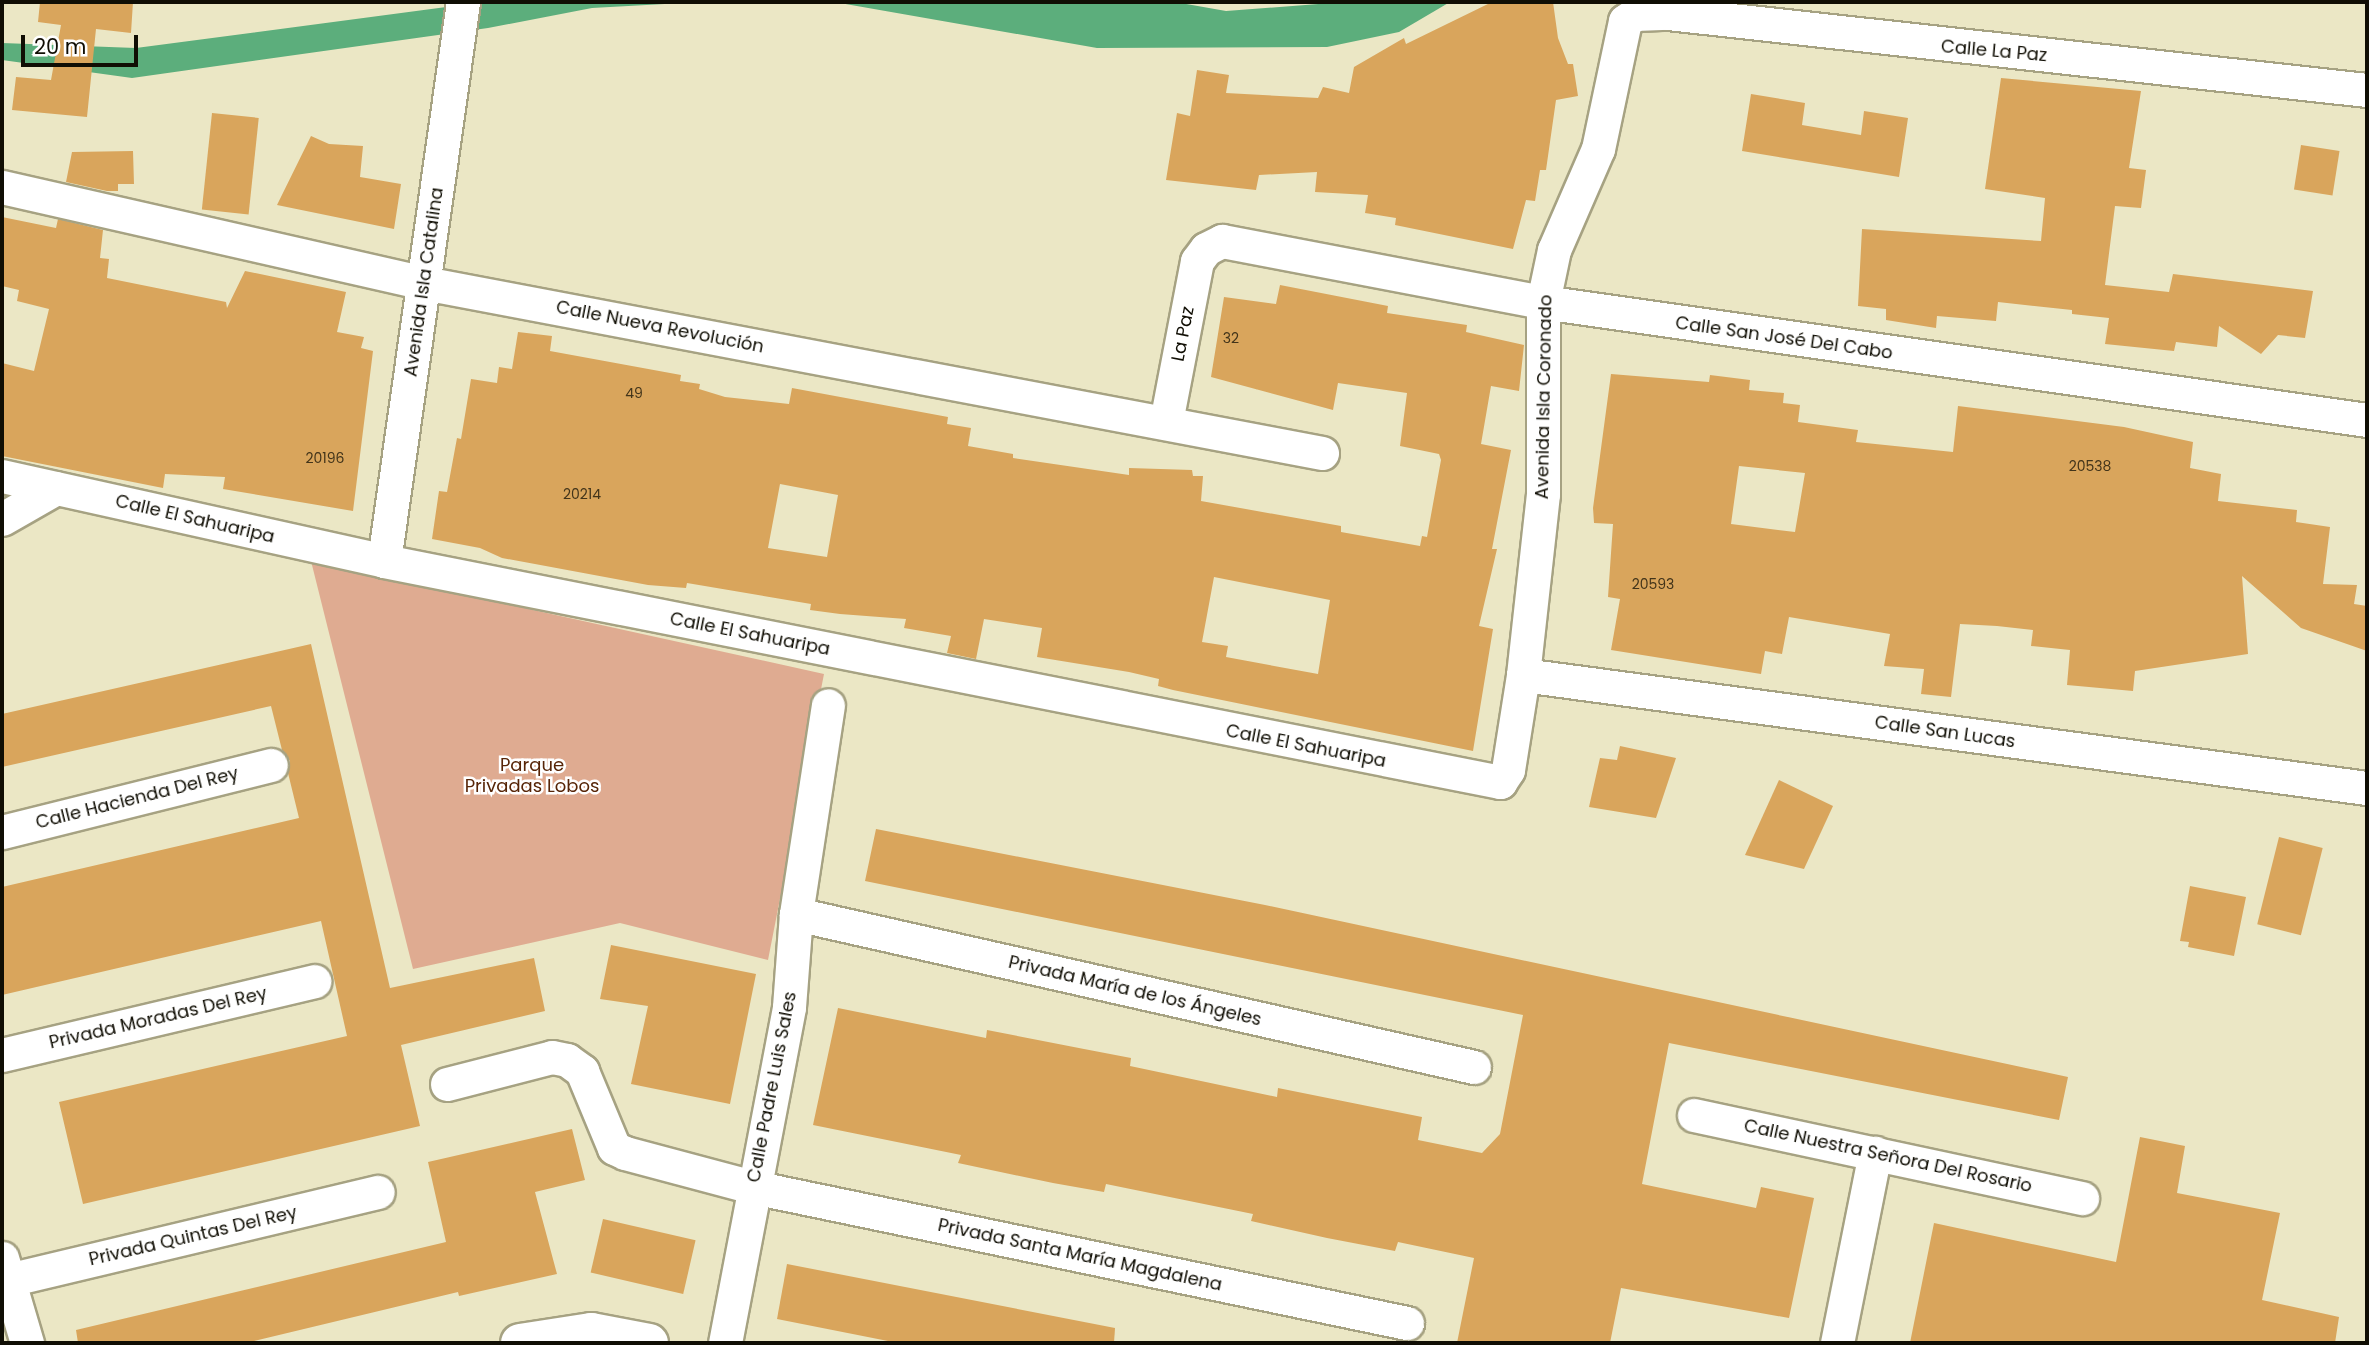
<!DOCTYPE html>
<html>
<head>
<meta charset="utf-8">
<style>
  body { margin:0 }
  #map { position:relative; width:2369px; height:1345px; overflow:hidden; background:#ebe7c5; font-family:Poppins,sans-serif }
  div>[style] { position:absolute }
  .green>* { inset:0; background:#dfab91 }
  .water>* { inset:0; background:#5cae7c }
  .building>* { inset:0; background:#d9a55c; transform-origin:0 0 }
  .roads { filter:drop-shadow(2px 0 #a6a282) drop-shadow(-2px 0 #a6a282) drop-shadow(0 2px #a6a282) drop-shadow(0 -2px #a6a282) }
  .street>* { height:33px; margin:-16.5px; padding:0 16.5px; transform-origin:16.5px; border-radius:16.5px; background:#fff }
  .secondary>* { height:38px; margin:-19px; padding:0 19px; transform-origin:19px; border-radius:19px; background:#fff }
  span { translate:-50% -50%; white-space:nowrap; text-align:center; line-height:1.15; -webkit-text-stroke:5px #fff; paint-order:stroke }
  .number-label { font-size:14px; color:#42341a }
  .number-label span { -webkit-text-stroke-width:0 }
  .street-label { font-size:18px; color:#100e04 }
  .park-label { font-size:18px; color:#572507 }
  .frame { position:absolute; inset:0; border:4px solid #100e04; pointer-events:none }
  .scale { position:absolute; left:21px; top:35px; width:117px; height:32px; box-sizing:border-box; border:4px solid #100e04; border-top:0; padding-left:9px; font-size:21px; line-height:24px; white-space:nowrap; color:#100e04; -webkit-text-stroke:5px #fff; paint-order:stroke }
</style>
</head>
<body>
<div id="map">
  <div class="green">
    <i style="clip-path:polygon(311px 561px,824px 674px,768px 960px,620px 923px,413px 969px)"></i>
  </div>
  <div class="water">
    <i style="clip-path:polygon(484px 2px,701px 2px,592px 8px,488px 28px,132px 78px,2px 60px,2px 43px,136px 48px)"></i>
    <i style="clip-path:polygon(834px 2px,1175px 2px,1226px 11px,1344px 2px,1450px 2px,1399px 32px,1327px 47px,1097px 48px)"></i>
  </div>
  <div class="building">
    <i style="clip-path:polygon(40px 2px,133px 2px,131px 33px,96px 29px,87px 117px,12px 110px,16px 77px,51px 80px,61px 25px,38px 22px)"></i>
    <i style="clip-path:polygon(1492px 2px,1553px 2px,1558px 38px,1568px 64px,1573px 64px,1578px 96px,1556px 100px,1546px 170px,1540px 170px,1535px 201px,1526px 200px,1513px 249px,1395px 225px,1396px 218px,1365px 213px,1368px 195px,1315px 192px,1317px 172px,1259px 175px,1256px 190px,1166px 180px,1177px 113px,1190px 116px,1197px 70px,1229px 75px,1226px 93px,1318px 98px,1323px 87px,1349px 93px,1354px 67px,1404px 38px,1406px 44px)"></i>
    <i style="clip-path:polygon(2001px 78px,2141px 91px,2129px 168px,2146px 170px,2141px 208px,2115px 206px,2105px 285px,2169px 292px,2173px 274px,2313px 291px,2305px 338px,2278px 335px,2261px 354px,2219px 326px,2217px 347px,2176px 342px,2174px 351px,2105px 344px,2109px 318px,2072px 314px,2072px 310px,1998px 302px,1996px 321px,1937px 316px,1936px 328px,1886px 320px,1886px 309px,1858px 306px,1862px 229px,2041px 241px,2045px 198px,1985px 189px)"></i>
    <i style="clip-path:polygon(1751px 94px,1805px 103px,1802px 125px,1861px 135px,1864px 111px,1908px 118px,1899px 177px,1742px 151px)"></i>
    <i style="left:212px;top:113px;width:47px;height:97px;rotate:6deg"></i>
    <i style="clip-path:polygon(311px 136px,329px 144px,363px 146px,360px 177px,401px 184px,394px 229px,277px 205px)"></i>
    <i style="left:2301px;top:145px;width:39px;height:45px;rotate:9deg"></i>
    <i style="clip-path:polygon(133px 151px,134px 184px,118px 184px,118px 191px,107px 191px,66px 182px,72px 152px)"></i>
    <i style="clip-path:polygon(2px 217px,56px 228px,58px 219px,103px 230px,100px 258px,109px 259px,107px 278px,226px 302px,227px 308px,245px 271px,346px 292px,337px 332px,364px 337px,361px 348px,373px 351px,353px 511px,223px 489px,225px 477px,165px 474px,163px 488px,2px 456px,2px 363px,34px 371px,49px 309px,17px 301px,19px 290px,2px 286px)"></i>
    <i style="clip-path:polygon(evenodd,1280px 285px,1388px 306px,1387px 313px,1467px 325px,1466px 332px,1524px 345px,1519px 391px,1491px 386px,1481px 444px,1511px 450px,1492px 549px,1497px 549px,1479px 626px,1493px 629px,1473px 751px,1173px 690px,1158px 686px,1159px 679px,1129px 672px,1037px 657px,1042px 628px,984px 619px,976px 659px,947px 653px,951px 636px,904px 628px,906px 619px,840px 614px,810px 610px,811px 604px,687px 583px,686px 588px,648px 585px,502px 558px,480px 548px,432px 539px,439px 491px,447px 492px,457px 438px,461px 439px,471px 379px,497px 383px,499px 367px,512px 369px,518px 332px,552px 336px,550px 351px,681px 375px,680px 381px,700px 384px,699px 389px,725px 397px,789px 404px,792px 388px,948px 417px,947px 424px,971px 428px,968px 446px,1013px 454px,1013px 458px,1129px 475px,1129px 468px,1192px 470px,1193px 476px,1203px 476px,1201px 501px,1341px 526px,1341px 532px,1420px 546px,1422px 536px,1427px 537px,1441px 460px,1439px 454px,1400px 446px,1407px 393px,1338px 383px,1333px 410px,1211px 377px,1224px 297px,1276px 304px,1280px 285px,780px 484px,838px 495px,827px 557px,768px 548px,780px 484px,1280px 285px,1214px 577px,1330px 600px,1318px 674px,1226px 657px,1228px 646px,1202px 642px,1214px 577px)"></i>
    <i style="clip-path:polygon(evenodd,1611px 374px,1709px 382px,1710px 375px,1750px 380px,1749px 390px,1784px 393px,1783px 403px,1800px 405px,1798px 422px,1858px 430px,1856px 442px,1953px 452px,1958px 406px,2124px 427px,2193px 442px,2190px 468px,2221px 474px,2218px 501px,2297px 510px,2296px 522px,2330px 527px,2323px 584px,2357px 585px,2354px 604px,2367px 606px,2367px 651px,2301px 628px,2242px 576px,2248px 654px,2135px 671px,2133px 691px,2067px 685px,2070px 650px,2031px 646px,2033px 630px,1997px 626px,1960px 624px,1951px 697px,1921px 694px,1924px 669px,1884px 666px,1890px 634px,1789px 617px,1782px 654px,1765px 651px,1761px 674px,1611px 650px,1620px 599px,1608px 597px,1613px 524px,1594px 523px,1593px 508px,1611px 374px,1739px 466px,1805px 473px,1795px 532px,1731px 524px,1739px 466px)"></i>
    <i style="clip-path:polygon(311px 644px,390px 988px,534px 958px,545px 1011px,401px 1045px,420px 1126px,83px 1204px,59px 1102px,347px 1036px,321px 921px,2px 995px,2px 887px,299px 818px,288px 773px,290px 761px,282px 750px,271px 706px,2px 767px,2px 714px)"></i>
    <i style="clip-path:polygon(1620px 746px,1676px 758px,1656px 818px,1589px 807px,1600px 758px,1617px 760px)"></i>
    <i style="clip-path:polygon(1779px 780px,1833px 806px,1804px 869px,1745px 855px)"></i>
    <i style="clip-path:polygon(876px 829px,1265px 905px,2068px 1077px,2059px 1120px,1669px 1043px,1642px 1184px,1756px 1208px,1761px 1187px,1814px 1198px,1789px 1318px,1621px 1288px,1610px 1343px,1457px 1343px,1474px 1258px,1398px 1242px,1395px 1251px,1327px 1238px,1251px 1221px,1253px 1214px,1106px 1184px,1104px 1192px,1053px 1183px,958px 1163px,961px 1155px,813px 1125px,838px 1008px,986px 1038px,987px 1030px,1084px 1049px,1131px 1058px,1130px 1066px,1277px 1097px,1278px 1088px,1422px 1117px,1418px 1140px,1482px 1153px,1500px 1134px,1523px 1015px,865px 881px)"></i>
    <i style="left:2279px;top:837px;width:45px;height:90px;rotate:14deg"></i>
    <i style="clip-path:polygon(2190px 886px,2246px 897px,2234px 956px,2188px 947px,2189px 942px,2180px 941px)"></i>
    <i style="clip-path:polygon(611px 945px,756px 974px,730px 1104px,631px 1084px,648px 1006px,600px 999px)"></i>
    <i style="clip-path:polygon(572px 1129px,585px 1180px,535px 1192px,557px 1274px,459px 1296px,458px 1292px,246px 1343px,78px 1343px,76px 1330px,446px 1242px,428px 1162px)"></i>
    <i style="clip-path:polygon(2140px 1137px,2185px 1146px,2177px 1193px,2280px 1213px,2262px 1300px,2339px 1317px,2335px 1343px,1910px 1343px,1934px 1223px,2116px 1262px)"></i>
    <i style="left:603px;top:1219px;width:95px;height:55px;rotate:13deg"></i>
    <i style="clip-path:polygon(787px 1264px,1115px 1328px,1114px 1343px,898px 1343px,777px 1319px)"></i>
  </div>
  <div class="roads">
    <div class="street">
      <i style="left:2px;top:187px;width:433px;rotate:12.8deg"></i>
      <i style="left:424px;top:283px;width:914px;rotate:10.72deg"></i>
      <i style="left:1166px;top:422px;width:164px;rotate:-79.1deg"></i>
      <i style="left:1197px;top:261px;width:15px;rotate:-53deg"></i>
      <i style="left:1206px;top:249px;width:18px;rotate:-27deg"></i>
      <i style="left:1222px;top:241px;width:327px;rotate:10.8deg"></i>
      <i style="left:1543px;top:302px;width:832px;rotate:8.15deg"></i>
      <i style="left:2px;top:476px;width:391px;rotate:12.5deg"></i>
      <i style="left:384px;top:561px;width:1138px;rotate:11.2deg"></i>
      <i style="left:1500px;top:782px;width:14px;rotate:-56deg"></i>
      <i style="left:1508px;top:770px;width:96px;rotate:-81deg"></i>
      <i style="left:1523px;top:675px;width:182px;rotate:-83.7deg"></i>
      <i style="left:1543px;top:494px;width:192px;rotate:-90deg"></i>
      <i style="left:1543px;top:302px;width:53px;rotate:-78.1deg"></i>
      <i style="left:1554px;top:250px;width:110px;rotate:-66.5deg"></i>
      <i style="left:1598px;top:149px;width:131px;rotate:-78.1deg"></i>
      <i style="left:1625px;top:21px;width:12px;rotate:-35deg"></i>
      <i style="left:1635px;top:14px;width:33px;rotate:-2deg"></i>
      <i style="left:1668px;top:13px;width:703px;rotate:6.29deg"></i>
      <i style="left:2px;top:519px;width:62px;rotate:-29.9deg"></i>
      <i style="left:384px;top:561px;width:565px;rotate:-81.96deg"></i>
      <i style="left:1523px;top:675px;width:852px;rotate:7.63deg"></i>
      <i style="left:2px;top:832px;width:277px;rotate:-14deg"></i>
      <i style="left:796px;top:914px;width:695px;rotate:12.72deg"></i>
      <i style="left:2px;top:1055px;width:321px;rotate:-13.3deg"></i>
      <i style="left:447px;top:1084px;width:108px;rotate:-14.4deg"></i>
      <i style="left:552px;top:1057px;width:15px;rotate:11deg"></i>
      <i style="left:567px;top:1060px;width:19px;rotate:36deg"></i>
      <i style="left:582px;top:1071px;width:83px;rotate:67.4deg"></i>
      <i style="left:614px;top:1148px;width:12px;rotate:24deg"></i>
      <i style="left:625px;top:1153px;width:132px;rotate:14.9deg"></i>
      <i style="left:753px;top:1187px;width:668px;rotate:11.75deg"></i>
      <i style="left:1694px;top:1115px;width:397px;rotate:12.1deg"></i>
      <i style="left:2px;top:1258px;width:89px;rotate:73.6deg"></i>
      <i style="left:8px;top:1280px;width:380px;rotate:-13.4deg"></i>
      <i style="left:725px;top:1343px;width:342px;rotate:-79.2deg"></i>
      <i style="left:789px;top:1007px;width:93px;rotate:-85.7deg"></i>
      <i style="left:796px;top:914px;width:211px;rotate:-81.3deg"></i>
      <i style="left:1837px;top:1343px;width:194px;rotate:-78.7deg"></i>
    </div>
    <div class="secondary">
      <i style="left:520px;top:1343px;width:72px;rotate:-8.8deg"></i>
      <i style="left:591px;top:1332px;width:59px;rotate:10.7deg"></i>
    </div>
  </div>
  <div class="number-label">
    <span style="left:1231px;top:338px">32</span>
    <span style="left:634px;top:393px">49</span>
    <span style="left:325px;top:458px">20196</span>
    <span style="left:2090px;top:466px">20538</span>
    <span style="left:582px;top:494px">20214</span>
    <span style="left:1653px;top:584px">20593</span>
  </div>
  <div class="street-label">
    <span style="left:1994px;top:51px;rotate:5deg">Calle La Paz</span>
    <span style="left:424px;top:282px;rotate:-82deg">Avenida Isla Catalina</span>
    <span style="left:660px;top:327px;rotate:11deg">Calle Nueva Revolución</span>
    <span style="left:1183px;top:334px;rotate:-79deg">La Paz</span>
    <span style="left:1784px;top:338px;rotate:8deg">Calle San José Del Cabo</span>
    <span style="left:1544px;top:397px;rotate:-89deg">Avenida Isla Coronado</span>
    <span style="left:195px;top:519px;rotate:13deg">Calle El Sahuaripa</span>
    <span style="left:750px;top:634px;rotate:11deg">Calle El Sahuaripa</span>
    <span style="left:1945px;top:732px;rotate:8deg">Calle San Lucas</span>
    <span style="left:1306px;top:746px;rotate:11deg">Calle El Sahuaripa</span>
    <span style="left:137px;top:798px;rotate:-14deg">Calle Hacienda Del Rey</span>
    <span style="left:1135px;top:991px;rotate:13deg">Privada María de los Ángeles</span>
    <span style="left:158px;top:1018px;rotate:-13deg">Privada Moradas Del Rey</span>
    <span style="left:772px;top:1087px;rotate:-79deg">Calle Padre Luis Sales</span>
    <span style="left:1888px;top:1156px;rotate:12deg">Calle Nuestra Señora Del Rosario</span>
    <span style="left:193px;top:1236px;rotate:-13deg">Privada Quintas Del Rey</span>
    <span style="left:1080px;top:1255px;rotate:12deg">Privada Santa María Magdalena</span>
  </div>
  <div class="park-label">
    <span style="left:532px;top:776px">Parque<br>Privadas Lobos</span>
  </div>
  <div class="frame"></div>
  <div class="scale">20 m</div>
</div>
</body>
</html>
